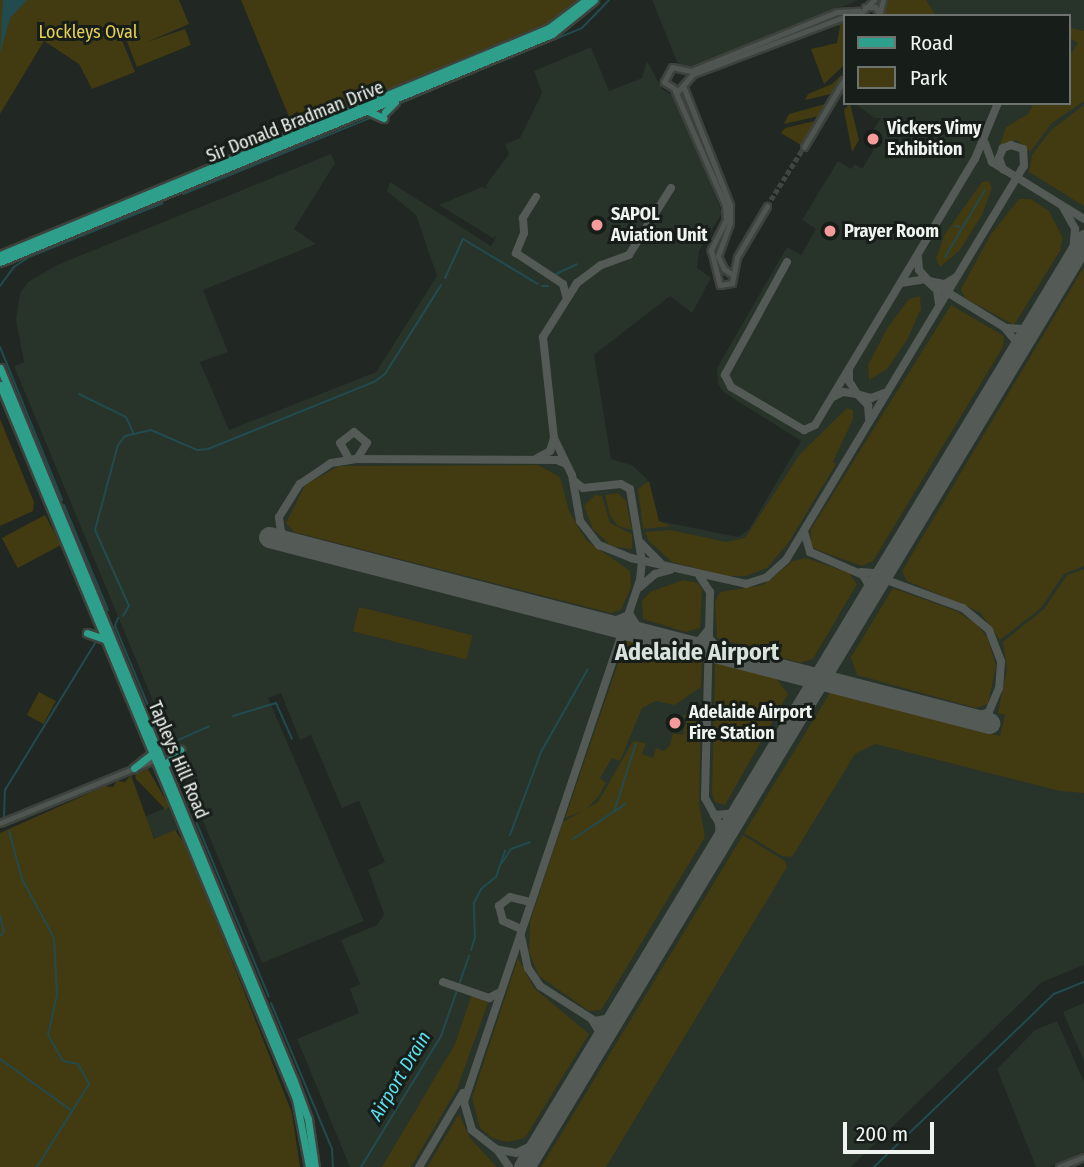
<!DOCTYPE html>
<html>
<head>
<meta charset="utf-8">
<style>
  body { margin:0 }
  #map { position:relative; width:1084px; height:1167px; overflow:hidden; background:#212722; font-family:"Fira Sans Condensed",sans-serif }
  div>[style] { position:absolute }
  .built>* { inset:0; background:#28332a; transform-origin:0 0 }
  .green>* { inset:0; background:#423a10; transform-origin:0 0 }
  .water>* { inset:0; background:#224b4f }
  .stream>* { height:2px; margin:-1px; padding:0 1px; transform-origin:1px; border-radius:1px; background:#224b4f }
  .taxiway>* { height:8px; margin:-4px; padding:0 4px; transform-origin:4px; border-radius:4px; background:#545a56 }
  .runway>* { height:21px; margin:-10.5px; padding:0 10.5px; transform-origin:10.5px; border-radius:10.5px; background:#545a56 }
  .secondary-tunnel>* { height:5px; margin-top:-2.5px; transform-origin:0; background:repeating-linear-gradient(90deg,#404641 0 5px,transparent 0 7.5px) }
  .roads { filter:drop-shadow(2px 0 #3d423d) drop-shadow(-2px 0 #3d423d) drop-shadow(0 2px #3d423d) drop-shadow(0 -2px #3d423d) }
  .secondary>* { height:5px; margin:-2.5px; padding:0 2.5px; transform-origin:2.5px; border-radius:2.5px; background:#4f5651 }
  .primary>* { height:7px; margin:-3.5px; padding:0 3.5px; transform-origin:3.5px; border-radius:3.5px; background:#2d9f8b }
  .dots>* { width:19px; height:19px; translate:-50% -50%; box-sizing:border-box; border:4px solid #171d19; border-radius:50% }
  span { translate:-50% -50%; white-space:nowrap; text-align:center; line-height:1.15; -webkit-text-stroke:6px #171d19; paint-order:stroke }
  .park-label { font-size:18px; color:#e7d052 }
  .street-label { font-size:18px; color:#f0f4f0 }
  .poi-label { font-size:18px; color:#f0f4f0; font-weight:700 }
  .left { translate:0 -50%; text-align:left }
  .water-label { font-size:19px; color:#5be0ed; font-style:italic }
  .district-label { font-size:24px; color:#dae2dc; font-weight:700 }
  .legend { position:absolute; left:843px; top:14px; width:228px; height:91px; box-sizing:border-box; background:#171d19; border:2px solid #6e736f; margin:0; padding:9px 12px; list-style:none; font-size:21px; color:#f0f4f0 }
  .legend li { display:flex; align-items:center; gap:14px; height:35px }
  .legend b { width:35px; border:2px solid #6e736f }
  .scale { position:absolute; left:843px; top:1122px; width:91px; height:32px; box-sizing:border-box; border:4px solid #f0f4f0; border-top:0; padding-left:9px; font-size:21px; line-height:24px; white-space:nowrap; color:#f0f4f0; -webkit-text-stroke:5px #171d19; paint-order:stroke }
</style>
</head>
<body>
<div id="map">
  <div class="built">
    <i style="clip-path:polygon(652px 0,859px 0,690px 68px,678px 64px)"></i>
    <i style="clip-path:polygon(917px 0,1084px 0,1084px 965px,1042px 982px,851px 1167px,350px 1167px,297px 1039px,359px 1013px,350px 989px,360px 984px,341px 940px,377px 925px,384px 914px,368px 870px,385px 862px,359px 801px,342px 808px,311px 735px,300px 740px,281px 693px,268px 698px,364px 921px,262px 963px,14px 366px,24px 362px,16px 320px,20px 293px,28px 282px,57px 265px,331px 154px,335px 163px,294px 229px,316px 244px,203px 290px,228px 352px,200px 362px,229px 430px,376px 372px,437px 276px,416px 215px,387px 191px,390px 182px,491px 246px,497px 235px,493px 238px,439px 205px,482px 187px,487px 189px,486px 185px,509px 154px,505px 144px,520px 138px,542px 93px,534px 71px,591px 47px,609px 91px,642px 78px,647px 61px,662px 89px,676px 97px,722px 213px,699px 251px,697px 268px,711px 278px,692px 313px,670px 296px,594px 355px,611px 459px,632px 465px,647px 479px,659px 521px,738px 537px,749px 529px,801px 441px,725px 393px,718px 384px,717px 368px,787px 247px,801px 255px,816px 229px,802px 220px,838px 161px,851px 169px,855px 164px,862px 169px,873px 151px,871px 133px,881px 118px,874px 118px,855px 103px,1068px 103px,1068px 16px,928px 16px)"></i>
    <i style="left:168px;top:807px;width:25px;height:25px;rotate:67deg"></i>
    <i style="clip-path:polygon(1084px 1003px,1084px 1061px,1063px 1012px)"></i>
    <i style="clip-path:polygon(1057px 1021px,1084px 1082px,1084px 1152px,1049px 1167px,1036px 1167px,997px 1069px,1035px 1030px)"></i>
  </div>
  <div class="green">
    <i style="clip-path:polygon(0 0,179px 0,189px 24px,147px 42px,185px 29px,191px 45px,137px 67px,124px 34px,140px 25px,119px 33px,135px 72px,92px 89px,79px 64px,44px 41px,0 114px)"></i>
    <i style="clip-path:polygon(241px 0,579px 0,560px 18px,294px 129px)"></i>
    <i style="clip-path:polygon(884px 0,926px 0,936px 16px,885px 16px)"></i>
    <i style="clip-path:polygon(840px 20px,844px 20px,844px 65px,824px 84px,811px 49px,837px 43px,840px 26px,834px 23px)"></i>
    <i style="clip-path:polygon(1068px 27px,1084px 31px,1084px 101px,1052px 123px,1030px 152px,1017px 140px,1000px 145px,1006px 127px,1028px 114px,1034px 103px,1068px 103px,1068px 58px,1078px 43px,1068px 37px)"></i>
    <i style="clip-path:polygon(844px 72px,831px 94px,805px 100px,808px 94px,832px 84px)"></i>
    <i style="clip-path:polygon(829px 103px,819px 116px,784px 124px,789px 114px)"></i>
    <i style="clip-path:polygon(850px 103px,859px 140px,852px 152px,844px 110px)"></i>
    <i style="clip-path:polygon(1084px 105px,1084px 206px,1029px 172px,1032px 155px,1051px 130px)"></i>
    <i style="clip-path:polygon(819px 120px,801px 145px,781px 133px,785px 128px)"></i>
    <i style="clip-path:polygon(982px 182px,989px 181px,992px 188px,982px 215px,960px 250px,940px 267px,936px 258px,945px 234px)"></i>
    <i style="clip-path:polygon(1019px 199px,1031px 199px,1049px 211px,1063px 238px,1060px 251px,1014px 325px,965px 298px,961px 289px,991px 234px)"></i>
    <i style="clip-path:polygon(1084px 267px,1084px 566px,1064px 574px,1041px 608px,1000px 640px,980px 612px,907px 581px,902px 571px)"></i>
    <i style="clip-path:polygon(920px 296px,921px 309px,907px 340px,887px 369px,869px 380px,868px 365px,888px 327px,909px 299px)"></i>
    <i style="clip-path:polygon(951px 305px,1004px 336px,1003px 347px,873px 561px,862px 566px,817px 550px,811px 545px,811px 529px)"></i>
    <i style="clip-path:polygon(847px 408px,853px 410px,853px 419px,833px 462px,836px 464px,789px 542px,767px 568px,746px 576px,727px 576px,672px 562px,649px 541px,645px 532px,670px 530px,726px 542px,745px 538px,800px 454px)"></i>
    <i style="clip-path:polygon(0 419px,34px 502px,33px 511px,0 526px)"></i>
    <i style="clip-path:polygon(538px 465px,560px 477px,569px 511px,586px 540px,630px 571px,631px 587px,621px 610px,611px 613px,294px 532px,286px 523px,305px 485px,339px 466px)"></i>
    <i style="clip-path:polygon(649px 481px,659px 521px,671px 526px,643px 529px,638px 489px)"></i>
    <i style="clip-path:polygon(618px 493px,626px 501px,632px 530px,618px 526px,610px 516px,605px 495px)"></i>
    <i style="clip-path:polygon(595px 495px,602px 496px,610px 523px,632px 534px,632px 549px,611px 546px,593px 529px,584px 506px)"></i>
    <i style="left:45px;top:515px;width:34px;height:49px;rotate:62deg"></i>
    <i style="clip-path:polygon(806px 558px,849px 573px,857px 584px,813px 659px,800px 663px,717px 638px,715px 602px,720px 592px,763px 585px,793px 561px)"></i>
    <i style="clip-path:polygon(1084px 569px,1084px 793px,1060px 791px,875px 744px,855px 754px,792px 857px,782px 856px,744px 833px,831px 691px,1000px 736px,1005px 715px,998px 713px,1007px 669px,1003px 642px,1044px 609px,1067px 575px)"></i>
    <i style="clip-path:polygon(683px 580px,698px 583px,702px 589px,700px 628px,686px 632px,643px 619px,642px 601px,650px 592px)"></i>
    <i style="clip-path:polygon(893px 588px,956px 611px,977px 624px,988px 639px,996px 666px,988px 704px,976px 708px,857px 675px,851px 657px)"></i>
    <i style="left:359px;top:607px;width:117px;height:25px;rotate:14deg"></i>
    <i style="clip-path:polygon(626px 640px,702px 660px,701px 687px,675px 705px,656px 701px,642px 708px,620px 761px,612px 758px,600px 778px,606px 783px,598px 797px,585px 810px,565px 818px)"></i>
    <i style="clip-path:polygon(715px 663px,776px 678px,788px 694px,725px 805px,715px 802px,712px 793px)"></i>
    <i style="left:39px;top:692px;width:19px;height:26px;rotate:28deg"></i>
    <i style="clip-path:polygon(687px 714px,701px 715px,699px 803px,705px 837px,601px 1010px,589px 1011px,539px 976px,529px 952px,530px 922px,563px 822px,598px 802px,633px 741px,646px 743px,642px 754px,653px 758px,656px 748px,664px 751px,670px 745px,673px 733px,683px 735px,687px 718px,681px 717px)"></i>
    <i style="clip-path:polygon(148px 769px,169px 806px,166px 810px,136px 779px,135px 773px)"></i>
    <i style="clip-path:polygon(131px 775px,154px 839px,175px 830px,187px 847px,292px 1113px,300px 1167px,0 1167px,0 833px,105px 786px,113px 787px,117px 781px,125px 782px)"></i>
    <i style="clip-path:polygon(743px 835px,785px 861px,787px 867px,606px 1167px,541px 1167px)"></i>
    <i style="clip-path:polygon(518px 958px,534px 988px,589px 1034px,525px 1138px,507px 1142px,492px 1138px,480px 1128px,472px 1098px)"></i>
    <i style="clip-path:polygon(472px 994px,488px 1003px,457px 1089px,411px 1167px,382px 1167px,455px 1044px)"></i>
    <i style="clip-path:polygon(459px 1114px,470px 1138px,497px 1167px,427px 1167px)"></i>
  </div>
  <div class="water">
    <i style="clip-path:polygon(3px 0,27px 0,10px 18px,0 54px)"></i>
  </div>
  <div class="stream">
    <i style="left:396px;top:105px;width:201px;rotate:-22.5deg"></i>
    <i style="left:582px;top:28px;width:39px;rotate:-46deg"></i>
    <i style="left:183px;top:194px;width:205px;rotate:-22.1deg"></i>
    <i style="left:956px;top:226px;width:3px;rotate:18deg"></i>
    <i style="left:945px;top:257px;width:78px;rotate:-59.2deg"></i>
    <i style="left:556px;top:274px;width:23px;rotate:-25deg"></i>
    <i style="left:445px;top:278px;width:43px;rotate:-65.2deg"></i>
    <i style="left:463px;top:239px;width:87px;rotate:31deg"></i>
    <i style="left:0;top:286px;width:24px;rotate:-54deg"></i>
    <i style="left:14px;top:267px;width:18px;rotate:-34deg"></i>
    <i style="left:29px;top:257px;width:144px;rotate:-21.9deg"></i>
    <i style="left:542px;top:286px;width:6px"></i>
    <i style="left:0;top:347px;width:165px;rotate:67.9deg"></i>
    <i style="left:79px;top:394px;width:52px;rotate:26.1deg"></i>
    <i style="left:126px;top:417px;width:17px;rotate:65deg"></i>
    <i style="left:64px;top:505px;width:114px;rotate:67.3deg"></i>
    <i style="left:123px;top:616px;width:12px;rotate:-59deg"></i>
    <i style="left:129px;top:606px;width:83px;rotate:-114.1deg"></i>
    <i style="left:95px;top:530px;width:88px;rotate:-74.9deg"></i>
    <i style="left:118px;top:445px;width:11px;rotate:-52deg"></i>
    <i style="left:125px;top:436px;width:27px;rotate:-13deg"></i>
    <i style="left:151px;top:430px;width:50px;rotate:23.5deg"></i>
    <i style="left:197px;top:450px;width:11px;rotate:-5deg"></i>
    <i style="left:208px;top:449px;width:179px;rotate:-22deg"></i>
    <i style="left:374px;top:382px;width:14px;rotate:-36deg"></i>
    <i style="left:385px;top:374px;width:105px;rotate:-57.8deg"></i>
    <i style="left:118px;top:618px;width:9px;rotate:111deg"></i>
    <i style="left:115px;top:626px;width:130px;rotate:67.4deg"></i>
    <i style="left:233px;top:716px;width:45px;rotate:-16.8deg"></i>
    <i style="left:276px;top:703px;width:39px;rotate:66deg"></i>
    <i style="left:176px;top:741px;width:36px;rotate:-24deg"></i>
    <i style="left:172px;top:764px;width:252px;rotate:67.4deg"></i>
    <i style="left:614px;top:812px;width:72px;rotate:-72.3deg"></i>
    <i style="left:4px;top:817px;width:27px;rotate:-88deg"></i>
    <i style="left:5px;top:790px;width:176px;rotate:-58.5deg"></i>
    <i style="left:9px;top:831px;width:50px;rotate:74.8deg"></i>
    <i style="left:22px;top:879px;width:67px;rotate:61.5deg"></i>
    <i style="left:54px;top:938px;width:57px;rotate:87deg"></i>
    <i style="left:57px;top:995px;width:41px;rotate:102.7deg"></i>
    <i style="left:48px;top:1035px;width:30px;rotate:60deg"></i>
    <i style="left:63px;top:1061px;width:15px;rotate:11deg"></i>
    <i style="left:78px;top:1064px;width:23px;rotate:61deg"></i>
    <i style="left:89px;top:1084px;width:98px;rotate:122.1deg"></i>
    <i style="left:510px;top:835px;width:89px;rotate:-69.5deg"></i>
    <i style="left:541px;top:752px;width:95px;rotate:-60.5deg"></i>
    <i style="left:573px;top:839px;width:63px;rotate:-33.9deg"></i>
    <i style="left:502px;top:863px;width:17px;rotate:-57deg"></i>
    <i style="left:511px;top:849px;width:20px;rotate:-20deg"></i>
    <i style="left:0;top:916px;width:16px;rotate:76deg"></i>
    <i style="left:4px;top:932px;width:6px;rotate:135deg"></i>
    <i style="left:471px;top:950px;width:13px;rotate:-72deg"></i>
    <i style="left:475px;top:938px;width:35px;rotate:-92deg"></i>
    <i style="left:474px;top:903px;width:16px;rotate:-63deg"></i>
    <i style="left:481px;top:889px;width:19px;rotate:-39deg"></i>
    <i style="left:496px;top:877px;width:28px;rotate:-71deg"></i>
    <i style="left:271px;top:1003px;width:158px;rotate:67.3deg"></i>
    <i style="left:332px;top:1149px;width:18px;rotate:87deg"></i>
    <i style="left:0;top:1059px;width:89px;rotate:35.8deg"></i>
    <i style="left:361px;top:1167px;width:153px;rotate:-58.6deg"></i>
    <i style="left:441px;top:1036px;width:85px;rotate:-70.7deg"></i>
    <i style="left:874px;top:1167px;width:250px;rotate:-43.9deg"></i>
    <i style="left:1054px;top:994px;width:32px;rotate:-22deg"></i>
  </div>
  <div class="taxiway">
    <i style="left:985px;top:143px;width:20px;rotate:70deg"></i>
    <i style="left:992px;top:162px;width:108px;rotate:31.8deg"></i>
    <i style="left:671px;top:188px;width:79px;rotate:122.1deg"></i>
    <i style="left:629px;top:255px;width:30px;rotate:160deg"></i>
    <i style="left:601px;top:265px;width:30px;rotate:143deg"></i>
    <i style="left:577px;top:283px;width:64px;rotate:122.2deg"></i>
    <i style="left:543px;top:337px;width:102px;rotate:83.8deg"></i>
    <i style="left:554px;top:438px;width:41px;rotate:64.1deg"></i>
    <i style="left:572px;top:475px;width:47px;rotate:80.1deg"></i>
    <i style="left:580px;top:521px;width:31px;rotate:52deg"></i>
    <i style="left:599px;top:545px;width:35px;rotate:22deg"></i>
    <i style="left:631px;top:558px;width:118px;rotate:12.7deg"></i>
    <i style="left:746px;top:584px;width:22px;rotate:-18deg"></i>
    <i style="left:767px;top:577px;width:25px;rotate:-42deg"></i>
    <i style="left:786px;top:560px;width:460px;rotate:-58.9deg"></i>
    <i style="left:1024px;top:166px;width:17px;rotate:-93deg"></i>
    <i style="left:1023px;top:149px;width:13px;rotate:-162deg"></i>
    <i style="left:1011px;top:145px;width:9px;rotate:159deg"></i>
    <i style="left:1003px;top:148px;width:11px;rotate:112deg"></i>
    <i style="left:999px;top:158px;width:12px;rotate:70deg"></i>
    <i style="left:536px;top:197px;width:25px;rotate:122deg"></i>
    <i style="left:523px;top:218px;width:15px;rotate:86deg"></i>
    <i style="left:524px;top:233px;width:22px;rotate:112deg"></i>
    <i style="left:516px;top:253px;width:56px;rotate:33.4deg"></i>
    <i style="left:563px;top:284px;width:12px;rotate:76deg"></i>
    <i style="left:1063px;top:207px;width:25px;rotate:61deg"></i>
    <i style="left:1075px;top:229px;width:32px;rotate:95deg"></i>
    <i style="left:918px;top:258px;width:12px;rotate:85deg"></i>
    <i style="left:919px;top:270px;width:15px;rotate:48deg"></i>
    <i style="left:929px;top:281px;width:16px;rotate:11deg"></i>
    <i style="left:945px;top:284px;width:13px;rotate:-32deg"></i>
    <i style="left:787px;top:262px;width:129px;rotate:118.8deg"></i>
    <i style="left:725px;top:375px;width:13px;rotate:63deg"></i>
    <i style="left:731px;top:387px;width:85px;rotate:30.5deg"></i>
    <i style="left:804px;top:430px;width:12px;rotate:-24deg"></i>
    <i style="left:815px;top:425px;width:310px;rotate:-59deg"></i>
    <i style="left:975px;top:159px;width:61px;rotate:-67.7deg"></i>
    <i style="left:929px;top:281px;width:88px;rotate:31.5deg"></i>
    <i style="left:1004px;top:327px;width:17px;rotate:50deg"></i>
    <i style="left:1015px;top:340px;width:15px;rotate:90deg"></i>
    <i style="left:901px;top:283px;width:24px;rotate:-9deg"></i>
    <i style="left:925px;top:279px;width:16px;rotate:43deg"></i>
    <i style="left:937px;top:290px;width:15px;rotate:82deg"></i>
    <i style="left:1007px;top:328px;width:15px;rotate:4deg"></i>
    <i style="left:1022px;top:329px;width:14px;rotate:-25deg"></i>
    <i style="left:849px;top:370px;width:11px;rotate:90deg"></i>
    <i style="left:849px;top:381px;width:15px;rotate:58deg"></i>
    <i style="left:857px;top:394px;width:15px;rotate:16deg"></i>
    <i style="left:871px;top:398px;width:15px;rotate:-20deg"></i>
    <i style="left:833px;top:397px;width:11px;rotate:-27deg"></i>
    <i style="left:843px;top:392px;width:14px;rotate:8deg"></i>
    <i style="left:857px;top:394px;width:16px;rotate:45deg"></i>
    <i style="left:868px;top:405px;width:15px;rotate:86deg"></i>
    <i style="left:537px;top:458px;width:15px;rotate:-28deg"></i>
    <i style="left:550px;top:451px;width:14px;rotate:-73deg"></i>
    <i style="left:349px;top:459px;width:18px;rotate:-119deg"></i>
    <i style="left:340px;top:443px;width:18px;rotate:-38deg"></i>
    <i style="left:354px;top:432px;width:17px;rotate:40deg"></i>
    <i style="left:367px;top:443px;width:19px;rotate:122deg"></i>
    <i style="left:804px;top:531px;width:22px;rotate:74deg"></i>
    <i style="left:810px;top:552px;width:58px;rotate:23.5deg"></i>
    <i style="left:863px;top:575px;width:13px;rotate:61deg"></i>
    <i style="left:869px;top:586px;width:14px;rotate:98deg"></i>
    <i style="left:641px;top:543px;width:29px;rotate:46deg"></i>
    <i style="left:296px;top:544px;width:19px;rotate:-141deg"></i>
    <i style="left:281px;top:532px;width:15px;rotate:-98deg"></i>
    <i style="left:279px;top:517px;width:39px;rotate:-58deg"></i>
    <i style="left:300px;top:484px;width:37px;rotate:-34deg"></i>
    <i style="left:331px;top:463px;width:24px;rotate:-9deg"></i>
    <i style="left:355px;top:459px;width:202px;rotate:0.3deg"></i>
    <i style="left:557px;top:460px;width:10px;rotate:24deg"></i>
    <i style="left:861px;top:572px;width:16px;rotate:4deg"></i>
    <i style="left:877px;top:573px;width:15px;rotate:-37deg"></i>
    <i style="left:700px;top:577px;width:18px;rotate:56deg"></i>
    <i style="left:710px;top:592px;width:206px;rotate:91.4deg"></i>
    <i style="left:705px;top:798px;width:29px;rotate:61deg"></i>
    <i style="left:719px;top:823px;width:21px;rotate:87deg"></i>
    <i style="left:881px;top:578px;width:87px;rotate:20.1deg"></i>
    <i style="left:963px;top:608px;width:34px;rotate:40deg"></i>
    <i style="left:989px;top:630px;width:34px;rotate:69deg"></i>
    <i style="left:1001px;top:662px;width:26px;rotate:94deg"></i>
    <i style="left:999px;top:688px;width:26px;rotate:113deg"></i>
    <i style="left:989px;top:712px;width:18px;rotate:161deg"></i>
    <i style="left:640px;top:587px;width:20px;rotate:-41deg"></i>
    <i style="left:655px;top:574px;width:16px;rotate:-15deg"></i>
    <i style="left:629px;top:613px;width:22px;rotate:58deg"></i>
    <i style="left:609px;top:623px;width:18px;rotate:-22deg"></i>
    <i style="left:710px;top:639px;width:18px;rotate:49deg"></i>
    <i style="left:688px;top:644px;width:13px;rotate:-18deg"></i>
    <i style="left:700px;top:640px;width:14px;rotate:-51deg"></i>
    <i style="left:714px;top:815px;width:24px;rotate:-5deg"></i>
    <i style="left:521px;top:929px;width:20px;rotate:-156deg"></i>
    <i style="left:503px;top:921px;width:16px;rotate:-105deg"></i>
    <i style="left:499px;top:906px;width:14px;rotate:-39deg"></i>
    <i style="left:510px;top:897px;width:21px;rotate:14deg"></i>
    <i style="left:521px;top:936px;width:33px;rotate:78deg"></i>
    <i style="left:528px;top:968px;width:22px;rotate:56deg"></i>
    <i style="left:540px;top:986px;width:65px;rotate:32.5deg"></i>
    <i style="left:595px;top:1021px;width:20px;rotate:-11deg"></i>
    <i style="left:443px;top:982px;width:49px;rotate:19.2deg"></i>
    <i style="left:489px;top:998px;width:10px;rotate:-29deg"></i>
    <i style="left:592px;top:1020px;width:13px;rotate:58deg"></i>
    <i style="left:599px;top:1031px;width:14px;rotate:94deg"></i>
    <i style="left:539px;top:1142px;width:25px;rotate:154deg"></i>
    <i style="left:516px;top:1153px;width:20px;rotate:-169deg"></i>
    <i style="left:496px;top:1149px;width:31px;rotate:-142deg"></i>
    <i style="left:472px;top:1130px;width:29px;rotate:-106deg"></i>
    <i style="left:464px;top:1102px;width:551px;rotate:-71.37deg"></i>
    <i style="left:640px;top:580px;width:19px;rotate:-84deg"></i>
    <i style="left:642px;top:561px;width:73px;rotate:-99.5deg"></i>
    <i style="left:630px;top:489px;width:10px;rotate:-151deg"></i>
    <i style="left:621px;top:484px;width:38px;rotate:174deg"></i>
    <i style="left:583px;top:488px;width:13px;rotate:-141deg"></i>
    <i style="left:498px;top:1151px;width:19px;rotate:55deg"></i>
    <i style="left:419px;top:1167px;width:86px;rotate:-59.3deg"></i>
  </div>
  <div class="runway">
    <i style="left:269px;top:537px;width:744px;rotate:14.48deg"></i>
    <i style="left:524px;top:1167px;width:1083px;rotate:-58.86deg"></i>
  </div>
  <div class="secondary-tunnel">
    <i style="left:767px;top:206px;width:70px;rotate:-57.9deg"></i>
  </div>
  <div class="roads">
    <div class="secondary">
      <i style="left:865px;top:7px;width:10px"></i>
      <i style="left:875px;top:7px;width:11px;rotate:56deg"></i>
      <i style="left:880px;top:12px;width:12px;rotate:-76deg"></i>
      <i style="left:858px;top:16px;width:23px;rotate:-45deg"></i>
      <i style="left:844px;top:17px;width:161px;rotate:159.3deg"></i>
      <i style="left:693px;top:74px;width:23px;rotate:131deg"></i>
      <i style="left:678px;top:91px;width:17px;rotate:-147deg"></i>
      <i style="left:664px;top:82px;width:17px;rotate:-62deg"></i>
      <i style="left:672px;top:67px;width:19px;rotate:12deg"></i>
      <i style="left:691px;top:71px;width:157px;rotate:-22deg"></i>
      <i style="left:837px;top:12px;width:22px;rotate:-3deg"></i>
      <i style="left:684px;top:88px;width:126px;rotate:68.5deg"></i>
      <i style="left:730px;top:205px;width:18px;rotate:90deg"></i>
      <i style="left:730px;top:223px;width:35px;rotate:110deg"></i>
      <i style="left:718px;top:256px;width:14px;rotate:65deg"></i>
      <i style="left:724px;top:269px;width:11px;rotate:34deg"></i>
      <i style="left:675px;top:91px;width:124px;rotate:66.3deg"></i>
      <i style="left:725px;top:205px;width:15px;rotate:86deg"></i>
      <i style="left:726px;top:220px;width:34px;rotate:117deg"></i>
      <i style="left:711px;top:250px;width:36px;rotate:76deg"></i>
      <i style="left:720px;top:285px;width:12px;rotate:-9deg"></i>
      <i style="left:732px;top:283px;width:26px;rotate:-79deg"></i>
      <i style="left:737px;top:257px;width:59px;rotate:-59.5deg"></i>
      <i style="left:804px;top:147px;width:78px;rotate:-59.2deg"></i>
      <i style="left:0;top:823px;width:166px;rotate:-22.2deg"></i>
      <i style="left:1059px;top:1167px;width:27px;rotate:-22deg"></i>
    </div>
    <div class="primary">
      <i style="left:368px;top:111px;width:17px;rotate:25deg"></i>
      <i style="left:385px;top:112px;width:14px;rotate:-45deg"></i>
      <i style="left:0;top:255px;width:594px;rotate:-22.46deg"></i>
      <i style="left:549px;top:28px;width:46px;rotate:-37.1deg"></i>
      <i style="left:0;top:262px;width:597px;rotate:-22.44deg"></i>
      <i style="left:552px;top:34px;width:54px;rotate:-39deg"></i>
      <i style="left:0;top:368px;width:771px;rotate:67.59deg"></i>
      <i style="left:294px;top:1081px;width:40px;rotate:69.8deg"></i>
      <i style="left:308px;top:1119px;width:49px;rotate:81.7deg"></i>
      <i style="left:0;top:385px;width:773px;rotate:67.48deg"></i>
      <i style="left:296px;top:1099px;width:69px;rotate:79.2deg"></i>
      <i style="left:87px;top:633px;width:18px;rotate:19deg"></i>
      <i style="left:164px;top:766px;width:23px;rotate:-45deg"></i>
      <i style="left:134px;top:768px;width:23px;rotate:-38deg"></i>
    </div>
  </div>
  <div class="dots">
    <i style="left:873px;top:139px;background:#f59b9b"></i>
    <i style="left:597px;top:225px;background:#f59b9b"></i>
    <i style="left:830px;top:231px;background:#f59b9b"></i>
    <i style="left:675px;top:723px;background:#f59b9b"></i>
  </div>
  <div class="park-label">
    <span style="left:88px;top:32px">Lockleys Oval</span>
  </div>
  <div class="street-label">
    <span style="left:295px;top:122px;rotate:-22deg">Sir Donald Bradman Drive</span>
    <span style="left:178px;top:760px;rotate:67deg">Tapleys Hill Road</span>
  </div>
  <div class="poi-label">
    <span class="left" style="left:887px;top:139px">Vickers Vimy<br>Exhibition</span>
    <span class="left" style="left:611px;top:225px">SAPOL<br>Aviation Unit</span>
    <span class="left" style="left:844px;top:231px">Prayer Room</span>
    <span class="left" style="left:689px;top:723px">Adelaide Airport<br>Fire Station</span>
  </div>
  <div class="water-label">
    <span style="left:400px;top:1076px;rotate:-59deg">Airport Drain</span>
  </div>
  <div class="district-label">
    <span style="left:697px;top:653px">Adelaide Airport</span>
  </div>
  <ul class="legend">
  <li><b style="height:9px;background:#2d9f8b"></b>Road</li>
  <li><b style="height:19px;background:#423a10"></b>Park</li>
  </ul>
  <div class="scale">200 m</div>
</div>
</body>
</html>
